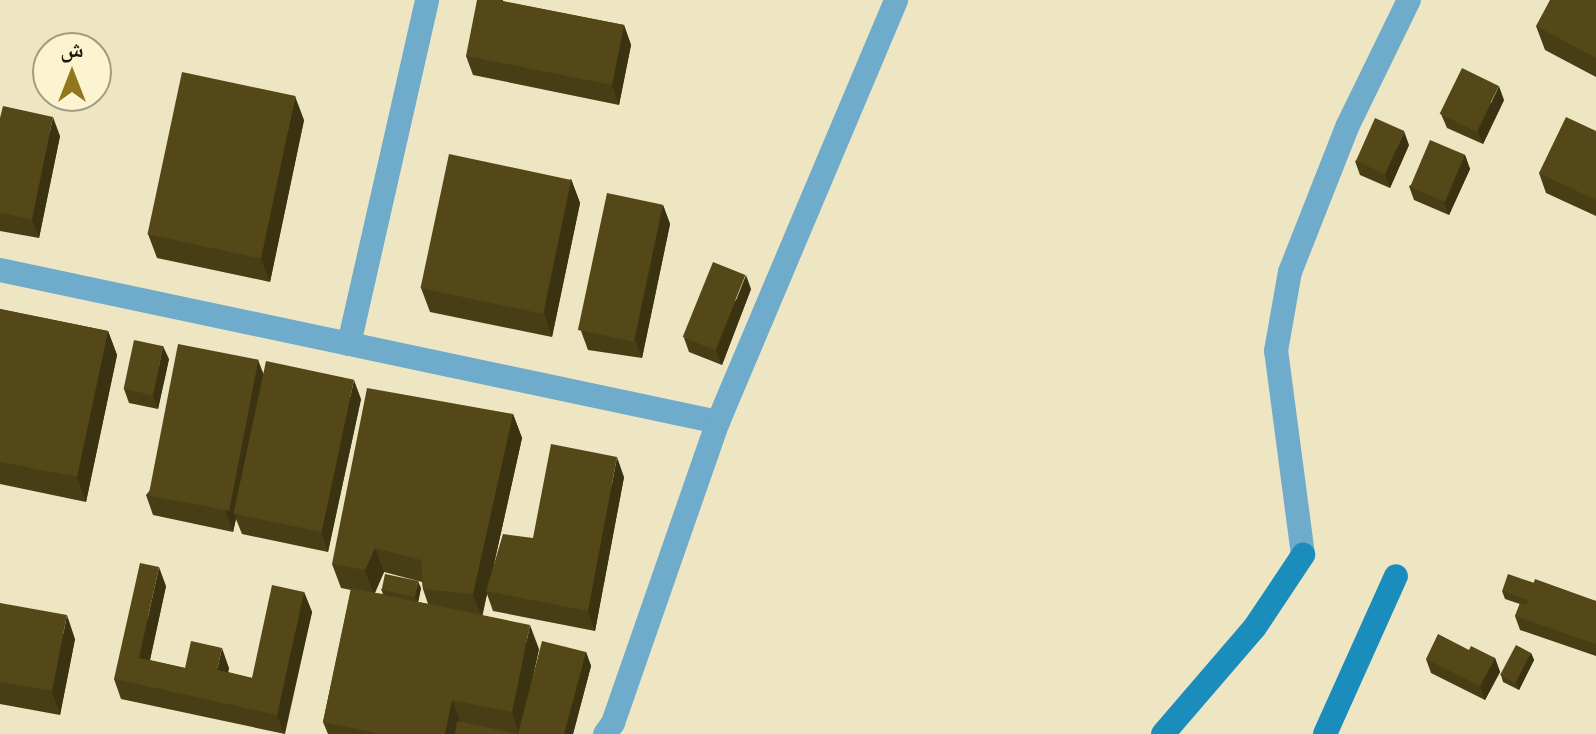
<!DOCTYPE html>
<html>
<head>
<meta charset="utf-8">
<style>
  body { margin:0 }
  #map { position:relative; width:1596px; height:734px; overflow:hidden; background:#eee6c3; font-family:Poppins,"Noto Naskh Arabic",sans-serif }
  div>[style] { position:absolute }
  .street>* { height:24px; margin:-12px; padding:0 12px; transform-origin:12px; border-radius:12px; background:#6fabcb }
  .secondary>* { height:24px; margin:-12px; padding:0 12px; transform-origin:12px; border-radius:12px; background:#1b8dbd }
  .wall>* { inset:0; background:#483e15 }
  .shaded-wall>* { inset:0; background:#3b3211 }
  .building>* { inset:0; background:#544818; transform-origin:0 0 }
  span { translate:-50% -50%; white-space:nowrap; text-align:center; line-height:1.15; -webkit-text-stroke:8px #fcf3d0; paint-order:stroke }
  .north { position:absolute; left:32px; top:32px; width:80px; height:80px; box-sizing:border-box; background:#fcf3d0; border:2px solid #a29c82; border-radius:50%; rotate:0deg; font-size:22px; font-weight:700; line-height:32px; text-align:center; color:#1c190c }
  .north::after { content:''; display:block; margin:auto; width:28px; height:36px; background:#90771d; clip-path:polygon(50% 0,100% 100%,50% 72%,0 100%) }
</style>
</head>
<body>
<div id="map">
  <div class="street">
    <i style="left:0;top:270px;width:734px;rotate:11.95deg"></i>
    <i style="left:349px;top:344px;width:353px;rotate:-77.2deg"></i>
    <i style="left:1303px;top:555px;width:206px;rotate:-97.5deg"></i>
    <i style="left:1276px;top:351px;width:80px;rotate:-80deg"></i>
    <i style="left:1290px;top:272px;width:158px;rotate:-68.5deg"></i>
    <i style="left:1348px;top:125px;width:139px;rotate:-64deg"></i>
    <i style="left:605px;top:734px;width:14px;rotate:-54deg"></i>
    <i style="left:613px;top:723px;width:319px;rotate:-70.8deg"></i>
    <i style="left:718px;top:422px;width:458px;rotate:-67.1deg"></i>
  </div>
  <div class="secondary">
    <i style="left:1163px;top:734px;width:141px;rotate:-49.3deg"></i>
    <i style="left:1255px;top:627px;width:87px;rotate:-56.3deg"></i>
    <i style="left:1325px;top:734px;width:173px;rotate:-65.8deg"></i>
  </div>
  <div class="wall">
    <i style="clip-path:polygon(1596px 0,1596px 77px,1545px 50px,1536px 26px)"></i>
    <i style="clip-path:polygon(511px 3px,624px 25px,631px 45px,619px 105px,473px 75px,466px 56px)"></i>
    <i style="clip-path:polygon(1504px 100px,1483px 144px,1447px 128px,1441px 114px)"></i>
    <i style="clip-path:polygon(0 118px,60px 136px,39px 238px,0 231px)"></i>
    <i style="clip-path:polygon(304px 120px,270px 282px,157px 258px,148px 234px)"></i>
    <i style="clip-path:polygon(1596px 131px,1596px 216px,1546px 193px,1539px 173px)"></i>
    <i style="clip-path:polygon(1409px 145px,1390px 188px,1360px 175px,1355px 161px)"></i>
    <i style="clip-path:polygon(1465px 155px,1470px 169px,1449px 215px,1414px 200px,1409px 186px)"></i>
    <i style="clip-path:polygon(571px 179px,580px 203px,552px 337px,430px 312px,421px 288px)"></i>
    <i style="clip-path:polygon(663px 205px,670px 224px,642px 358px,588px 350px,581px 331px)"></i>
    <i style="clip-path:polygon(751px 289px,722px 365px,689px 352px,684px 338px)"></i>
    <i style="clip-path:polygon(0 309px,108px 331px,117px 355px,86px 502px,0 484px)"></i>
    <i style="clip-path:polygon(169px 359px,158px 409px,129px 403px,124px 389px)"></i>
    <i style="clip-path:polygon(258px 360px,264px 375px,361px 399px,328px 552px,242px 534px,236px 519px,233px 532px,153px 515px,146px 495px)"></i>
    <i style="clip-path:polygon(evenodd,513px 414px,522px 438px,494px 564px,624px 477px,595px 631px,493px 611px,487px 594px,482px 615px,539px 649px,532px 679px,586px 652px,591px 666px,573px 734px,328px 734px,323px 722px,351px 590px,341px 588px,332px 564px,513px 414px,384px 572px,422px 582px,423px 589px,428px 604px,418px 602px,421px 588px,381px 589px,383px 594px,375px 593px,384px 572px)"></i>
    <i style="clip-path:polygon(1534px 583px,1596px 601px,1596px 656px,1520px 630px,1515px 616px,1520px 604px,1505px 599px,1502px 591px)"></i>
    <i style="clip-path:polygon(166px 586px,150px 660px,185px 668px,229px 668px,228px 672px,252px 678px,304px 592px,312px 612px,285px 734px,121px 699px,114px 679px)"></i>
    <i style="clip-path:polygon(0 603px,75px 639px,60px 715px,0 704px)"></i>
    <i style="clip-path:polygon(1469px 650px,1495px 658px,1500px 672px,1485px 700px,1431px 673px,1426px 659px)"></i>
    <i style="clip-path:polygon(1531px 653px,1534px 660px,1519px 690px,1503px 682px,1501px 675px)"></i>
  </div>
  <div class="shaded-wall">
    <i style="clip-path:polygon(624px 25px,631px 45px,619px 105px,612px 85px)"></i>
    <i style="clip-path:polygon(1499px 86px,1504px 100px,1483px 144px,1478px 131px)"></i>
    <i style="clip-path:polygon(295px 96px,304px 120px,270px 282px,261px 258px)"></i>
    <i style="clip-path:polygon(53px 117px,60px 136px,39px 238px,32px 219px)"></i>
    <i style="clip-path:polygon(1404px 131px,1409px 145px,1390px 188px,1385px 174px)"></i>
    <i style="clip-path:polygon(1465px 155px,1470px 169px,1449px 215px,1444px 201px)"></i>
    <i style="clip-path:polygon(571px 179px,580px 203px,552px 337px,544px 313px)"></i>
    <i style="clip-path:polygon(663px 205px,670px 224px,642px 358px,635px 339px)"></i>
    <i style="clip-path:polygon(746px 275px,751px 289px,722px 365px,716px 351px)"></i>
    <i style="clip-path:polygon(108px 331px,117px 355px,86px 502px,77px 477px)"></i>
    <i style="clip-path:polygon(163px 346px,169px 359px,158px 409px,153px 395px)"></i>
    <i style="clip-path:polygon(258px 360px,265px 380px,234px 514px,236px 519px,233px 532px,226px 512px)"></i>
    <i style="clip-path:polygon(354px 380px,361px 399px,328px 552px,321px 532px)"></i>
    <i style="clip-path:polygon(513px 414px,522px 438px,488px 591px,486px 591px,487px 594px,482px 618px,473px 594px)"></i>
    <i style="clip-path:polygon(617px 457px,624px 477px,595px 631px,588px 611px)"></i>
    <i style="clip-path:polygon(375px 548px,384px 572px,374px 594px,365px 570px)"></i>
    <i style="clip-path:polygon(159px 567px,166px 586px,146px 678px,139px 658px)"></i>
    <i style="clip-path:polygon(418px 581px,421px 588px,418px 603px,415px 596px)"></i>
    <i style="clip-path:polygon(304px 592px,312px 612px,284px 734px,277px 715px)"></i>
    <i style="clip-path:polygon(67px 615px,75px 639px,60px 715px,52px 691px)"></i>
    <i style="clip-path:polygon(530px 625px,539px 649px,521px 734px,519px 734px,512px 712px)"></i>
    <i style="clip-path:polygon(222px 648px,229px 668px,225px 690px,217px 670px)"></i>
    <i style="clip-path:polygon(586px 652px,591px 666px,573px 734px,564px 734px)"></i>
    <i style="clip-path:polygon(1531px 653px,1534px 660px,1519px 690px,1516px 682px)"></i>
    <i style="clip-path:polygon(1495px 658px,1500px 672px,1485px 700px,1480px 686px)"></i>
    <i style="clip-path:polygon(452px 700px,461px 724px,459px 734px,445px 734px)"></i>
  </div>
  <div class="building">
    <i style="clip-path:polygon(477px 0,503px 0,503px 1px,624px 25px,612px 85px,466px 56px)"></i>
    <i style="clip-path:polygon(1550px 0,1596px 0,1596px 58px,1536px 26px)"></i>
    <i style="left:1462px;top:68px;width:41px;height:51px;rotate:26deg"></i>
    <i style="left:182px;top:72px;width:116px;height:166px;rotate:12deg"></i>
    <i style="clip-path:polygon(3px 106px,53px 117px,32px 219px,0 213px,0 118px)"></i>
    <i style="clip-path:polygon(1566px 117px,1596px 131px,1596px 200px,1539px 173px)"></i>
    <i style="left:1375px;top:118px;width:32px;height:47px;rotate:24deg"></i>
    <i style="left:1430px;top:140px;width:38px;height:51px;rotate:23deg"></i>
    <i style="left:449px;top:154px;width:125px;height:137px;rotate:12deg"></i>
    <i style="left:607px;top:193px;width:57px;height:140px;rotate:12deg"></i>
    <i style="left:713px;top:262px;width:35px;height:81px;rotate:22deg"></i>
    <i style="clip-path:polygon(0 309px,108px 331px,77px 477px,0 462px)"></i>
    <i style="left:134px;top:340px;width:30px;height:50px;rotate:12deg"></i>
    <i style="left:178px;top:344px;width:82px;height:154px;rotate:11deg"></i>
    <i style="left:266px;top:361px;width:90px;height:156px;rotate:12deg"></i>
    <i style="clip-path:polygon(367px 388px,513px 414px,473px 594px,423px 589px,421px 560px,375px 548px,365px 570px,332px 564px)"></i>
    <i style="clip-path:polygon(551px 444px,617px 457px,588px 611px,486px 591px,503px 534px,533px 538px)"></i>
    <i style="clip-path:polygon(140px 563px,159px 567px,139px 658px,185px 668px,191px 641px,222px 648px,217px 670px,252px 678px,272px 585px,304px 592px,277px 715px,114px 679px)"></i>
    <i style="left:385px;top:574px;width:34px;height:16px;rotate:12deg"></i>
    <i style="left:1508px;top:574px;width:28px;height:18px;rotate:19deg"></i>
    <i style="clip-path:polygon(1535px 579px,1596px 601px,1596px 644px,1515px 616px,1520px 603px,1526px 605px)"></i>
    <i style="clip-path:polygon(351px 588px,530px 625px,512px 712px,452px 700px,445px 734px,380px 734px,323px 722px)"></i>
    <i style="clip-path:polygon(0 603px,67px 615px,52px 691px,0 682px)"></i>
    <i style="clip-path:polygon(1438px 634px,1469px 650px,1471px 646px,1495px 658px,1480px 686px,1426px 659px)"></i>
    <i style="clip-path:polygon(542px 641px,586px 652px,564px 734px,518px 734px)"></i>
    <i style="left:1516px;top:645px;width:17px;height:34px;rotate:28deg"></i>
    <i style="clip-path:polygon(457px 721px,514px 733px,514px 734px,455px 734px)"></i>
  </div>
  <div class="north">ش</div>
</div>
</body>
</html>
